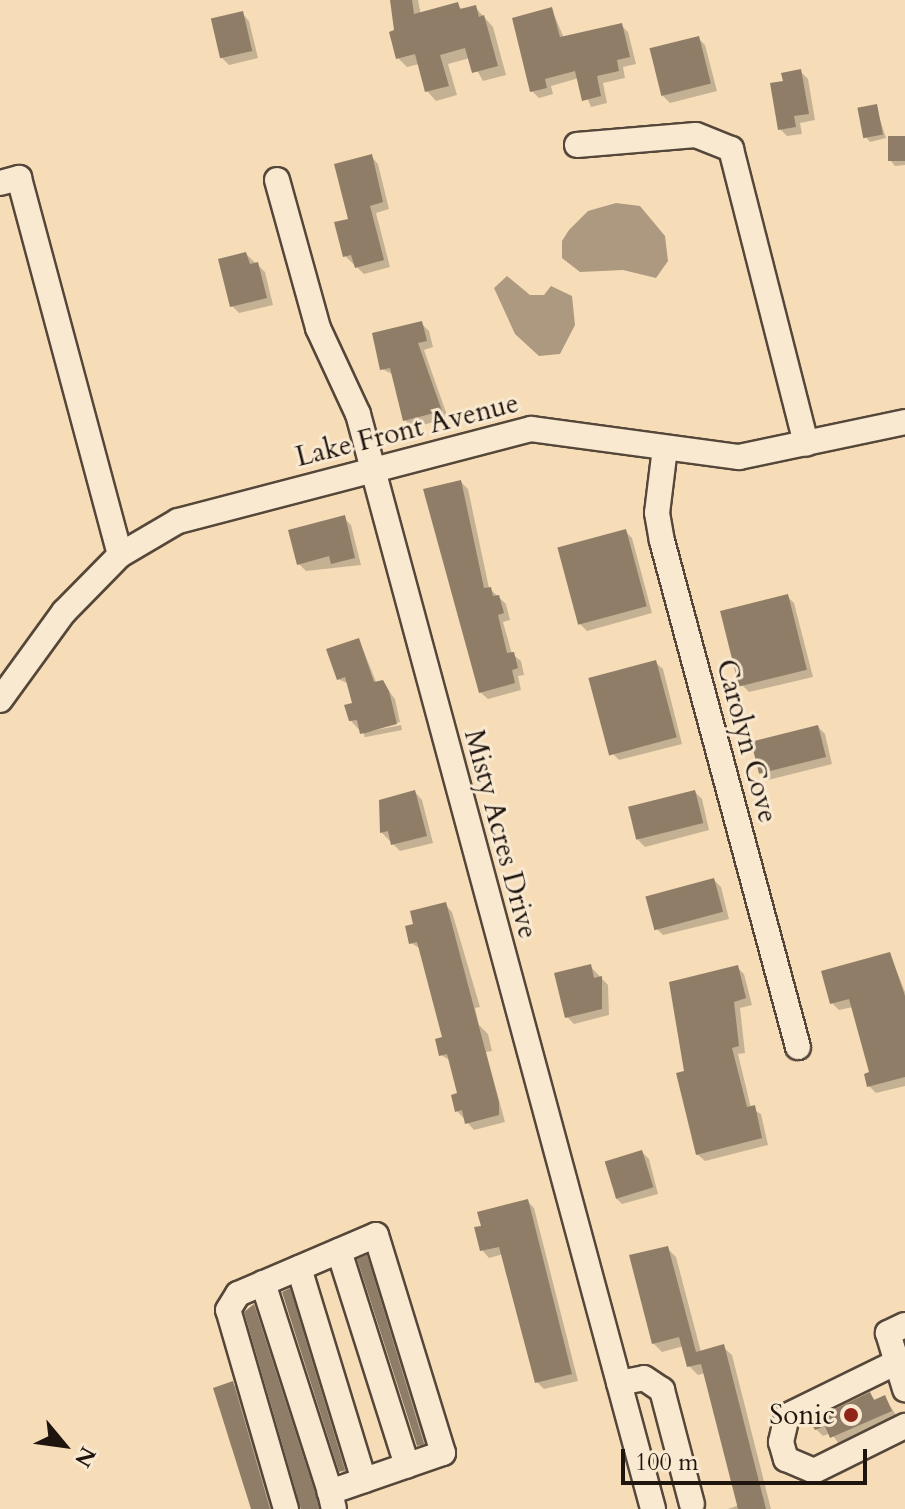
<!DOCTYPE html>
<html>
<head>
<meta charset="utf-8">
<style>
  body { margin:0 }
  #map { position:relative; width:905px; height:1509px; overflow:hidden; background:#f6ddb8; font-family:Cardo,serif }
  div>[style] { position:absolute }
  .water>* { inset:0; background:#ad997f }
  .shadow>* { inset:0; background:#0003; transform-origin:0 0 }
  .building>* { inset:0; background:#8f7d67; transform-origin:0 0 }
  .roads { filter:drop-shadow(2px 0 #554739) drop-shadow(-2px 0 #554739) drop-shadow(0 2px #554739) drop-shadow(0 -2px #554739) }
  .minor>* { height:24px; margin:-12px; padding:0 12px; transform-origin:12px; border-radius:12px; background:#f9e9d1 }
  .dots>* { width:22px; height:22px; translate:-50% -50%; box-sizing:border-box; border:4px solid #f9e9d1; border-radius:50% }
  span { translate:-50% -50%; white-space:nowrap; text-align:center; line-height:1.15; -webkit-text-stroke:6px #f9e9d1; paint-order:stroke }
  .street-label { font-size:28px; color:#1f150f }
  .poi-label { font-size:28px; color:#1f150f }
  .right { translate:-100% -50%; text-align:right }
  .north { position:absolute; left:24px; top:1405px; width:80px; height:80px; -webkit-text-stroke:6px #f9e9d1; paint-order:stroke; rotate:119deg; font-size:22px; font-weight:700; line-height:32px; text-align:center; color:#1f150f }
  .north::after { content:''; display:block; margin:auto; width:28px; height:36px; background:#1f150f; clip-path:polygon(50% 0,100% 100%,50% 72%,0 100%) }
  .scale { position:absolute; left:621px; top:1449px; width:246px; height:36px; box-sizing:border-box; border:4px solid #1f150f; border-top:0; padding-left:10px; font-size:24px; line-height:28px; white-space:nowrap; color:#1f150f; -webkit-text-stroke:6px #f9e9d1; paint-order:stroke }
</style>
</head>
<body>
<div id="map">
  <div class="water">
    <i style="clip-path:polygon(616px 203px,640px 206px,665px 236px,668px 261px,656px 278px,623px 270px,580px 272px,562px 258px,562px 241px,569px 230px,588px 211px)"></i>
    <i style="clip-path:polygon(507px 276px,530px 295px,544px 295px,551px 286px,572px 296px,575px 325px,560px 354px,539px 356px,515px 334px,494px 288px)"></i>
  </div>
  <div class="shadow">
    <i style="clip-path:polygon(392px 0,418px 0,421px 15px,457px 5px,463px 10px,475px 7px,493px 27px,506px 75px,483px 81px,470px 58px,448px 64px,457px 95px,436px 101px,427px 91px,419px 64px,407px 67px,398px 58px)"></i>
    <i style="clip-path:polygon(552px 10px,564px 38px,621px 25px,628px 32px,636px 64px,623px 67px,625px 78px,603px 83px,607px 103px,591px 107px,579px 78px,551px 86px,553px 94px,539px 98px,532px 91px)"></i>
    <i style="clip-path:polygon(242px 13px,249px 21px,258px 58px,229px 65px,222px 58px)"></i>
    <i style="clip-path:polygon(698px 38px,705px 45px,717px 91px,670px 103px,663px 96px)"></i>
    <i style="clip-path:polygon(800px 71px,808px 79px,815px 120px,800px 123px,802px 134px,787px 136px,780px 129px,785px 82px)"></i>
    <i style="clip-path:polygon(876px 107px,886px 138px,870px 142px,866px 137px)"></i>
    <i style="clip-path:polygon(905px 138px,905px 165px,895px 166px,891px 161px)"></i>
    <i style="clip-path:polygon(371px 156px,378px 164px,389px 209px,376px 213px,390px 267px,364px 274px,345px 256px,350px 220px)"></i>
    <i style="clip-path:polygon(246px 254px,265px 272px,273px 305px,239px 313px,232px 306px)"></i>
    <i style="clip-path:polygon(422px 324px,429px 331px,433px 347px,424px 350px,448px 418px,412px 428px,405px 420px,394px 375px,382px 369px)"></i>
    <i style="clip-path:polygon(461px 482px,468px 489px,489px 588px,506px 604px,510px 620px,503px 622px,512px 654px,521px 661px,524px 675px,518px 676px,521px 690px,488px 699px,480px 692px)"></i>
    <i style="clip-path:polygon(344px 518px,351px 525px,361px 565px,306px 571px,299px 564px)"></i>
    <i style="clip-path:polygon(625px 531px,632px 538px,652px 613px,587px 631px,580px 624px)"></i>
    <i style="clip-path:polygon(787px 596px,794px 603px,813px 677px,749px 692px,742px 685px)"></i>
    <i style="clip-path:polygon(359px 640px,377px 684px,382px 682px,395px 699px,400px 722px,363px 734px,350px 720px,354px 704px,349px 684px,338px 679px)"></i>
    <i style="clip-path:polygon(655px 662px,663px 669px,682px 744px,619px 760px,612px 753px)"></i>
    <i style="left:401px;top:725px;width:5px;height:38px;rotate:79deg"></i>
    <i style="clip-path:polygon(818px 727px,825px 734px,832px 764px,768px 780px,761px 773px)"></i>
    <i style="clip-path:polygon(415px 792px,422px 800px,433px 843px,400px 851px,382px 833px,381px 801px)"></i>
    <i style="clip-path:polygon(695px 792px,702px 799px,709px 830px,645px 847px,638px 840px)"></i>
    <i style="clip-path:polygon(714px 880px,721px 887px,729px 919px,663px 935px,656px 928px)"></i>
    <i style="clip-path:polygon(445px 904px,452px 912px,480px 1007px,475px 1008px,479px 1025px,488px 1034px,492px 1051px,486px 1052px,505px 1122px,474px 1130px,457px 1111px,460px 1095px,451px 1061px,441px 1055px,445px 1038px,421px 949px,411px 943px)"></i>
    <i style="clip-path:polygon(890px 954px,905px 992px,905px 1086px,876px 1093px,869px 1086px,872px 1073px,853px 1007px,839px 1010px,832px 1003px)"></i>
    <i style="clip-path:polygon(590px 966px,608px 985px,609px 1015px,574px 1024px,567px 1017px)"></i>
    <i style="clip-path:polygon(737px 967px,744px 974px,752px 1005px,740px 1008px,745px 1053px,738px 1054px,751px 1108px,761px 1114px,768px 1145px,705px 1161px,697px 1154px,686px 1073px)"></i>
    <i style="clip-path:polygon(642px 1152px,649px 1159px,658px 1194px,622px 1204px,615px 1197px)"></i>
    <i style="clip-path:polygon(527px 1201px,534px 1208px,578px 1381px,544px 1389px,537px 1382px,503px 1254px,489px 1258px,482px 1250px)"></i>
    <i style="clip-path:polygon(667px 1248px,676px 1257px,701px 1352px,723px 1347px,732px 1355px,771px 1509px,728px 1509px,739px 1505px,705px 1373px,698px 1375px,689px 1366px,684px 1346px,662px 1352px,653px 1343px)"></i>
    <i style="clip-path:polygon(366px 1258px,373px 1265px,430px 1451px,426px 1452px,419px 1445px)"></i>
    <i style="clip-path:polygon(289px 1291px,296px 1298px,351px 1477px,341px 1471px)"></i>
    <i style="clip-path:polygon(254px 1306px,262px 1314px,323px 1509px,300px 1509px)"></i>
    <i style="clip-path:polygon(233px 1384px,241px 1392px,275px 1509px,253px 1509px)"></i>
    <i style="clip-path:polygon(869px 1394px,876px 1401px,885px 1398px,898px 1418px,839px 1444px,831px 1433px,823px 1436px,816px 1429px)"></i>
  </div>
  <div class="building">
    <i style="clip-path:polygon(390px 0,412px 0,414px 14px,458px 2px,460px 9px,476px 5px,479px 17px,484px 15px,498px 66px,472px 73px,465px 48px,440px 55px,449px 86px,425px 92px,415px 54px,396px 59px,389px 32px,394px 30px)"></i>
    <i style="clip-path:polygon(552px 7px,560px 37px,622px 23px,630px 57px,617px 60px,619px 71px,597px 76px,601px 96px,582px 101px,575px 71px,545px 79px,547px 88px,530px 92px,512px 18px)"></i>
    <i style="left:243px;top:11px;width:41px;height:33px;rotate:77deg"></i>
    <i style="left:699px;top:36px;width:49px;height:51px;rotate:76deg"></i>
    <i style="clip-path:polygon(801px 69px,809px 114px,794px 116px,796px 127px,778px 130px,770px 83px,783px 81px,781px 73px)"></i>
    <i style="left:877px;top:104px;width:31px;height:20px;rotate:79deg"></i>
    <i style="left:905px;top:136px;width:25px;height:17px;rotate:90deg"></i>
    <i style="clip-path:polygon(372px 154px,383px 202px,370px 206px,384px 260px,355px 268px,351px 255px,343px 257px,334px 222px,348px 219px,334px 164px)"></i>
    <i style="clip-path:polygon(246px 252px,250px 264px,258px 262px,267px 298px,230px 307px,218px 259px)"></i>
    <i style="clip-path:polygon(422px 321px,427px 341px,418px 343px,442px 411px,403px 421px,390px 368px,380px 370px,372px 333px)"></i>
    <i style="clip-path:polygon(461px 480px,484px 588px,491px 587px,493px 596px,499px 595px,504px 613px,498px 615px,507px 653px,514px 652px,518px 668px,512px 670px,515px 683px,479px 693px,423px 489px)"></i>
    <i style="clip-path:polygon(345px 515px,355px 558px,331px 564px,329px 556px,297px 565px,288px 530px)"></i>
    <i style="left:626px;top:529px;width:80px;height:71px;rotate:75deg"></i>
    <i style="left:788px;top:594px;width:78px;height:70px;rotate:76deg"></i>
    <i style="clip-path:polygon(359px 638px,374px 682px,383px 680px,389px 691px,397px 724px,360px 734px,357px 720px,349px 721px,344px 705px,352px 703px,345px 677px,337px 680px,326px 649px)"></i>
    <i style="left:656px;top:660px;width:80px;height:70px;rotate:75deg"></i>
    <i style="left:818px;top:725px;width:33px;height:69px;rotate:76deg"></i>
    <i style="clip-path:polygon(415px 790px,427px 836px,391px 845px,388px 831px,380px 833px,379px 800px)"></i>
    <i style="left:695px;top:790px;width:34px;height:69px;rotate:76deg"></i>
    <i style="left:714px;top:878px;width:35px;height:71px;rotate:75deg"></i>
    <i style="clip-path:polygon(446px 902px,499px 1102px,499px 1115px,465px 1124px,462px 1110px,455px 1112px,451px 1095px,457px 1093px,447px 1054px,439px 1056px,435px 1039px,442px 1037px,417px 942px,409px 944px,405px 926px,413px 924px,410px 911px)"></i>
    <i style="clip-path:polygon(890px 952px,905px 996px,905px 1077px,867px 1087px,864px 1074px,869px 1072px,849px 999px,830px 1004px,821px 971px)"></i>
    <i style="clip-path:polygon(591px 964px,594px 978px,602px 976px,602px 1009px,565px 1018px,554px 973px)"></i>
    <i style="clip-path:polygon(738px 965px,746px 998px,734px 1002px,739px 1046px,732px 1048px,747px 1107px,755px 1105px,762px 1138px,696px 1155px,676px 1073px,684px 1071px,669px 982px)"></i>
    <i style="left:642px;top:1150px;width:39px;height:39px;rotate:73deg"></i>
    <i style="clip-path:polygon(528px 1199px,572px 1374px,535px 1383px,499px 1247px,480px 1251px,474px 1227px,481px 1226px,477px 1212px)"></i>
    <i style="clip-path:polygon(668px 1246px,696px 1352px,724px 1344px,766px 1509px,738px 1509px,701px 1364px,687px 1367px,679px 1337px,652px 1344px,629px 1255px)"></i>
    <i style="clip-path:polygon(367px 1255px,424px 1444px,417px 1446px,357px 1259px)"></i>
    <i style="clip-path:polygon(290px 1288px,345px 1470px,339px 1472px,282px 1292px)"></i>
    <i style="clip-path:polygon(254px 1304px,316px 1496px,319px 1509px,301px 1509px,244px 1312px)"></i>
    <i style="clip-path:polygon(233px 1381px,270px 1509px,251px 1509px,213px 1388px)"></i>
    <i style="clip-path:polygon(870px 1392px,874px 1400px,885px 1395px,892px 1411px,830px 1438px,825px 1426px,815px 1430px,810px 1421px)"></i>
  </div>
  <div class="roads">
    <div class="minor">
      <i style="left:577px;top:145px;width:119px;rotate:-4.8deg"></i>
      <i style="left:696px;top:135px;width:38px;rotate:22deg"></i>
      <i style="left:731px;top:149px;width:304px;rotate:75.7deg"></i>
      <i style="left:277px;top:180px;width:154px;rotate:74.5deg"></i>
      <i style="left:318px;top:328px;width:95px;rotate:65.1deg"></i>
      <i style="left:358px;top:414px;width:1134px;rotate:74.92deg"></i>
      <i style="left:0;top:183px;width:20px;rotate:-15deg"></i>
      <i style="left:19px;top:178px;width:390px;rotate:75deg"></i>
      <i style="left:665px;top:448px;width:65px;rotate:97deg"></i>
      <i style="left:657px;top:513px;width:28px;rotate:80deg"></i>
      <i style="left:662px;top:541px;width:524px;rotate:74.96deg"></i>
      <i style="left:0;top:700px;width:109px;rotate:-54deg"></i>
      <i style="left:64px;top:612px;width:80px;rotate:-45.5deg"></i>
      <i style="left:120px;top:555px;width:67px;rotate:-30.4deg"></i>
      <i style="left:178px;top:521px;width:365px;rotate:-14.6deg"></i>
      <i style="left:531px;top:429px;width:210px;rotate:7.7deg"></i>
      <i style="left:739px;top:457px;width:170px;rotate:-11.9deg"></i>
      <i style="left:339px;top:1251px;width:225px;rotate:72.4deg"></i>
      <i style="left:299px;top:1268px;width:222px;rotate:73deg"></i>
      <i style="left:263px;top:1283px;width:219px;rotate:72.2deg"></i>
      <i style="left:905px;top:1325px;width:19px;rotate:155deg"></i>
      <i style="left:888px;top:1333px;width:59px;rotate:73.1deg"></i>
      <i style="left:895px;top:1363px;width:120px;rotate:153.9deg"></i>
      <i style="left:787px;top:1416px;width:27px;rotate:103deg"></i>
      <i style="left:781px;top:1442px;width:18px;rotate:74deg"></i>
      <i style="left:786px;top:1459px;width:30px;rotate:23deg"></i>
      <i style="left:814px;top:1471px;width:102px;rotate:-26.3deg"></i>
      <i style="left:619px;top:1383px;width:25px;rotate:-11deg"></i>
      <i style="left:644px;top:1378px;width:22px;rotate:34deg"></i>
      <i style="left:662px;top:1390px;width:118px;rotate:75.3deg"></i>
      <i style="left:286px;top:1509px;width:207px;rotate:-106.2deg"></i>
      <i style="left:228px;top:1310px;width:19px;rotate:-58deg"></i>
      <i style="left:238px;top:1294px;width:150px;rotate:-23.1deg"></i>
      <i style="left:376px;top:1235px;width:228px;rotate:72.9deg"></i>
      <i style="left:443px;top:1453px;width:120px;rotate:161deg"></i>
      <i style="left:330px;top:1492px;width:17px;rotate:77deg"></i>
    </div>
  </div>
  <div class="dots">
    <i style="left:851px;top:1415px;background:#8f2418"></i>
  </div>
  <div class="street-label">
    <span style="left:407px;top:430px;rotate:-14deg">Lake Front Avenue</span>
    <span style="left:747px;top:741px;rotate:75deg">Carolyn Cove</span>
    <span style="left:501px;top:834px;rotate:75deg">Misty Acres Drive</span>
  </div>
  <div class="poi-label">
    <span class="right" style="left:835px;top:1415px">Sonic</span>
  </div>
  <div class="north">N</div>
  <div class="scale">100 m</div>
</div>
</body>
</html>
